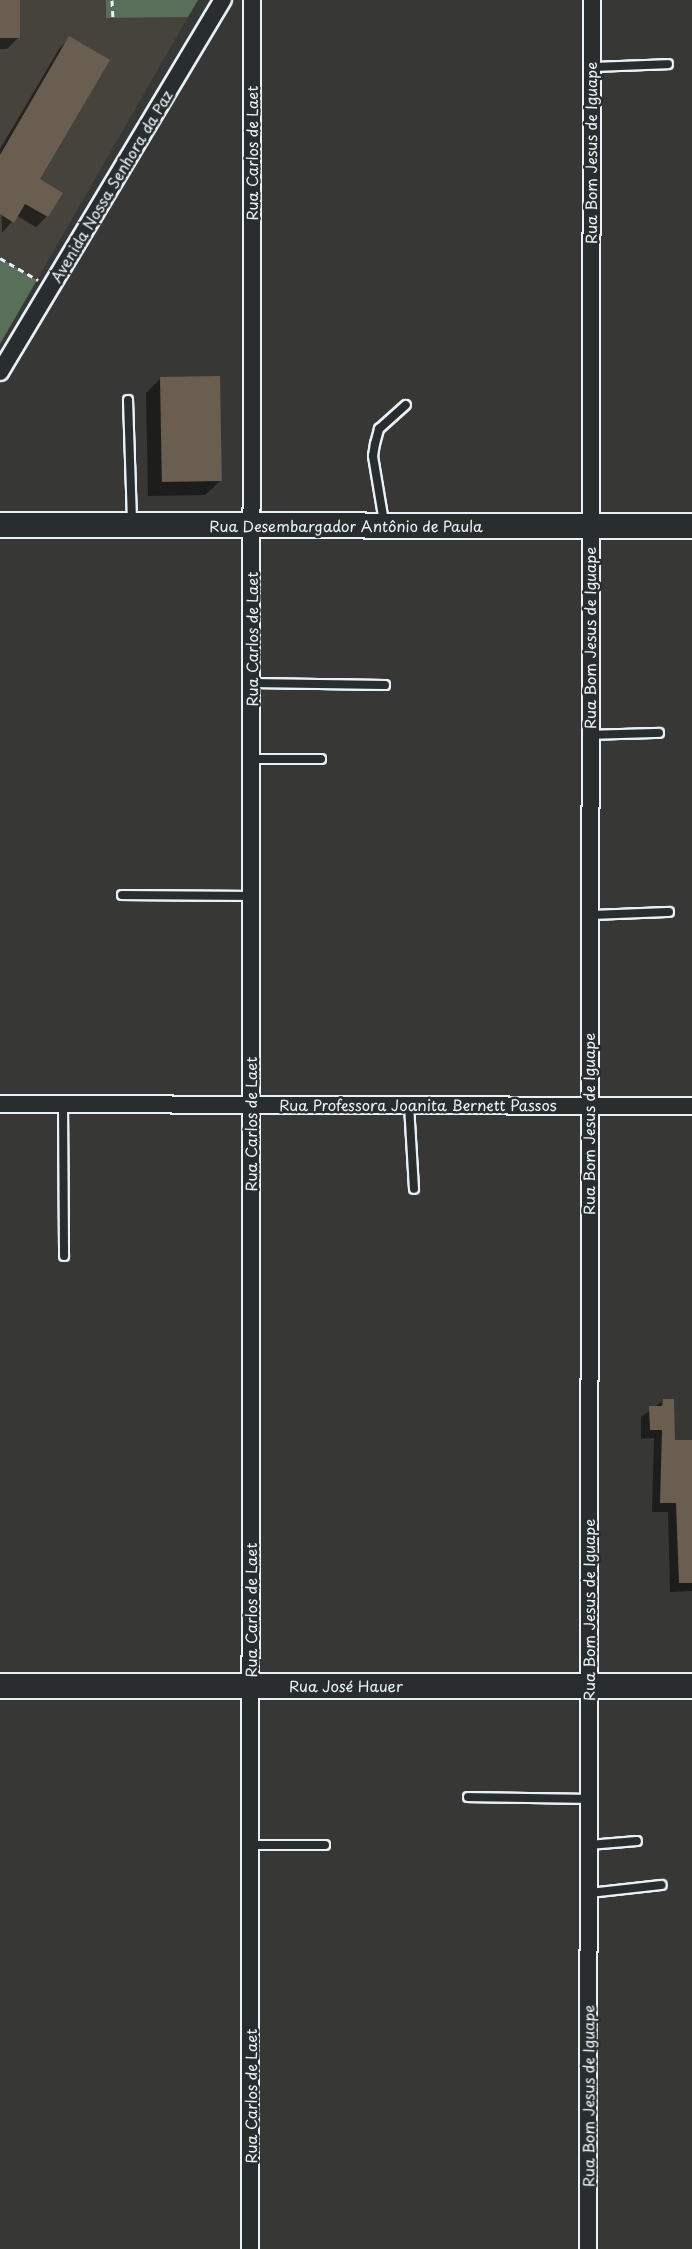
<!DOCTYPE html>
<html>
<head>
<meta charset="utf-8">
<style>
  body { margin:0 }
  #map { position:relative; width:692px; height:2249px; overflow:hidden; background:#373735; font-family:"Playpen Sans",sans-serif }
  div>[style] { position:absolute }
  .built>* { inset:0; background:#46433d }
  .green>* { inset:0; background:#5a6f5a }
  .shadow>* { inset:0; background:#0007 }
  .building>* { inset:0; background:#695e50; transform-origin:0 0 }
  .path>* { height:3px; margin-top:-1.5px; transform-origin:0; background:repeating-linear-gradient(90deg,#e8f1f8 0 6px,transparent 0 10.5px) }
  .roads { filter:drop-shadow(2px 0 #e8f1f8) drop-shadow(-2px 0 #e8f1f8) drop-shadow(0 2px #e8f1f8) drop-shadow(0 -2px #e8f1f8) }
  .lane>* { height:8px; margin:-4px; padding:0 4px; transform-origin:4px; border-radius:4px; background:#2a2d2e }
  .street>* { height:16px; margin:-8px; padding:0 8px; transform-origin:8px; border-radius:8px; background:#2a2d2e }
  .secondary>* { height:24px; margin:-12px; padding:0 12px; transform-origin:12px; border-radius:12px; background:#2a2d2e }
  span { translate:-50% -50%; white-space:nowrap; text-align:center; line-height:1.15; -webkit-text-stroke:5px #2a2d2e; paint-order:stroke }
  .street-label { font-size:15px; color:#e8f1f8 }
</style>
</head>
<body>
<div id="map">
  <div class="built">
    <i style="clip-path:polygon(0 0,106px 0,106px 18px,188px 17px,37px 280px,0 258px)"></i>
  </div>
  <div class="green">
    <i style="clip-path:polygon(106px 0,198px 0,188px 17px,106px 18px)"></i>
    <i style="clip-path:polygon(0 258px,37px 280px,0 344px)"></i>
  </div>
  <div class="shadow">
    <i style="clip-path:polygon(0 0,18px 0,18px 38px,7px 49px,0 49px)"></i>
    <i style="clip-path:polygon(70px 38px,38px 180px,47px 216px,36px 227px,17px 216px,2px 233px,0 149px,59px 49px)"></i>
    <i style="clip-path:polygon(161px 378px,220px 481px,205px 495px,148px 496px,146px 393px)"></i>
    <i style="clip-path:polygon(663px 1401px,674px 1441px,692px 1442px,692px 1591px,670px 1592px,668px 1512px,652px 1512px,654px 1438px,641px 1439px,641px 1417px)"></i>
  </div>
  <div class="building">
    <i style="left:0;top:0;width:20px;height:38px"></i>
    <i style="clip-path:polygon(69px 36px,110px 60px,40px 179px,63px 193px,48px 217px,25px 204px,14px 223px,0 214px,0 155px)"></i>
    <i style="left:220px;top:376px;width:105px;height:60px;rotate:89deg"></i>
    <i style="clip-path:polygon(663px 1399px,674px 1399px,675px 1440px,692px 1440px,692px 1583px,679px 1583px,676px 1503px,660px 1503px,662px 1430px,650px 1430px,649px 1406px,662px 1406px)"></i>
  </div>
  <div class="path">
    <i style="left:112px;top:0;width:17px;rotate:87deg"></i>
    <i style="left:0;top:258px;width:44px;rotate:30.1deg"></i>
  </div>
  <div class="roads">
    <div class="lane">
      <i style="left:591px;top:67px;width:77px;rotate:-2.2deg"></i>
      <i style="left:128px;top:400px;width:123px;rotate:88.1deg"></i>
      <i style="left:384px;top:522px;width:67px;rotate:-99.5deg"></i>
      <i style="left:373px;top:456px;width:12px;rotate:-81deg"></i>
      <i style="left:375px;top:444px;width:16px;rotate:-75deg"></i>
      <i style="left:379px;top:429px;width:36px;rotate:-42deg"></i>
      <i style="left:252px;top:683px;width:133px;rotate:0.9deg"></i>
      <i style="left:590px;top:735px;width:69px;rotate:-1.7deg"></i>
      <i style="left:252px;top:759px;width:69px"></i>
      <i style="left:122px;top:895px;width:129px;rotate:0.4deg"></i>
      <i style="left:590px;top:915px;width:79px;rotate:-2.2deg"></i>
      <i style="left:63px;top:1104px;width:152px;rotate:89.6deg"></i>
      <i style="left:409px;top:1105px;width:84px;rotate:86.6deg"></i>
      <i style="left:468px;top:1797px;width:121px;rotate:0.9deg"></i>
      <i style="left:251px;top:1845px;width:74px"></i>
      <i style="left:589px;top:1845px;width:48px;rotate:-4.8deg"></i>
      <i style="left:589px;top:1893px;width:73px;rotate:-6.3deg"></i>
    </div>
    <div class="street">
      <i style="left:0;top:372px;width:434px;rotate:-59.1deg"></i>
      <i style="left:0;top:1104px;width:692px;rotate:0.17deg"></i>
      <i style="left:250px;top:2249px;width:2249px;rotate:-89.95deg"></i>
      <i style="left:588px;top:2249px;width:2249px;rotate:-89.9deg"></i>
    </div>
    <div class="secondary">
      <i style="left:0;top:525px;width:692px;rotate:0.08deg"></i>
      <i style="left:0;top:1686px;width:692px"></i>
    </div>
  </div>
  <div class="street-label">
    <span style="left:252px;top:153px;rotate:-90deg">Rua Carlos de Laet</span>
    <span style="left:591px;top:153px;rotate:-90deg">Rua Bom Jesus de Iguape</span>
    <span style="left:111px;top:186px;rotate:-59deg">Avenida Nossa Senhora da Paz</span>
    <span style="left:346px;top:526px">Rua Desembargador Antônio de Paula</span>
    <span style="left:590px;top:638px;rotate:-90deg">Rua Bom Jesus de Iguape</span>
    <span style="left:252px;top:639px;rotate:-90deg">Rua Carlos de Laet</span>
    <span style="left:418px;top:1105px">Rua Professora Joanita Bernett Passos</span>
    <span style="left:251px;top:1124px;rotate:-90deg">Rua Carlos de Laet</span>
    <span style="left:589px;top:1124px;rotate:-90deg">Rua Bom Jesus de Iguape</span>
    <span style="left:251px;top:1610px;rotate:-90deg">Rua Carlos de Laet</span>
    <span style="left:589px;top:1610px;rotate:-90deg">Rua Bom Jesus de Iguape</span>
    <span style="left:346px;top:1686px">Rua José Hauer</span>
    <span style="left:251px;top:2096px;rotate:-90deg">Rua Carlos de Laet</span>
    <span style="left:588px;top:2096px;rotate:-90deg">Rua Bom Jesus de Iguape</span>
  </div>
</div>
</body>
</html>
